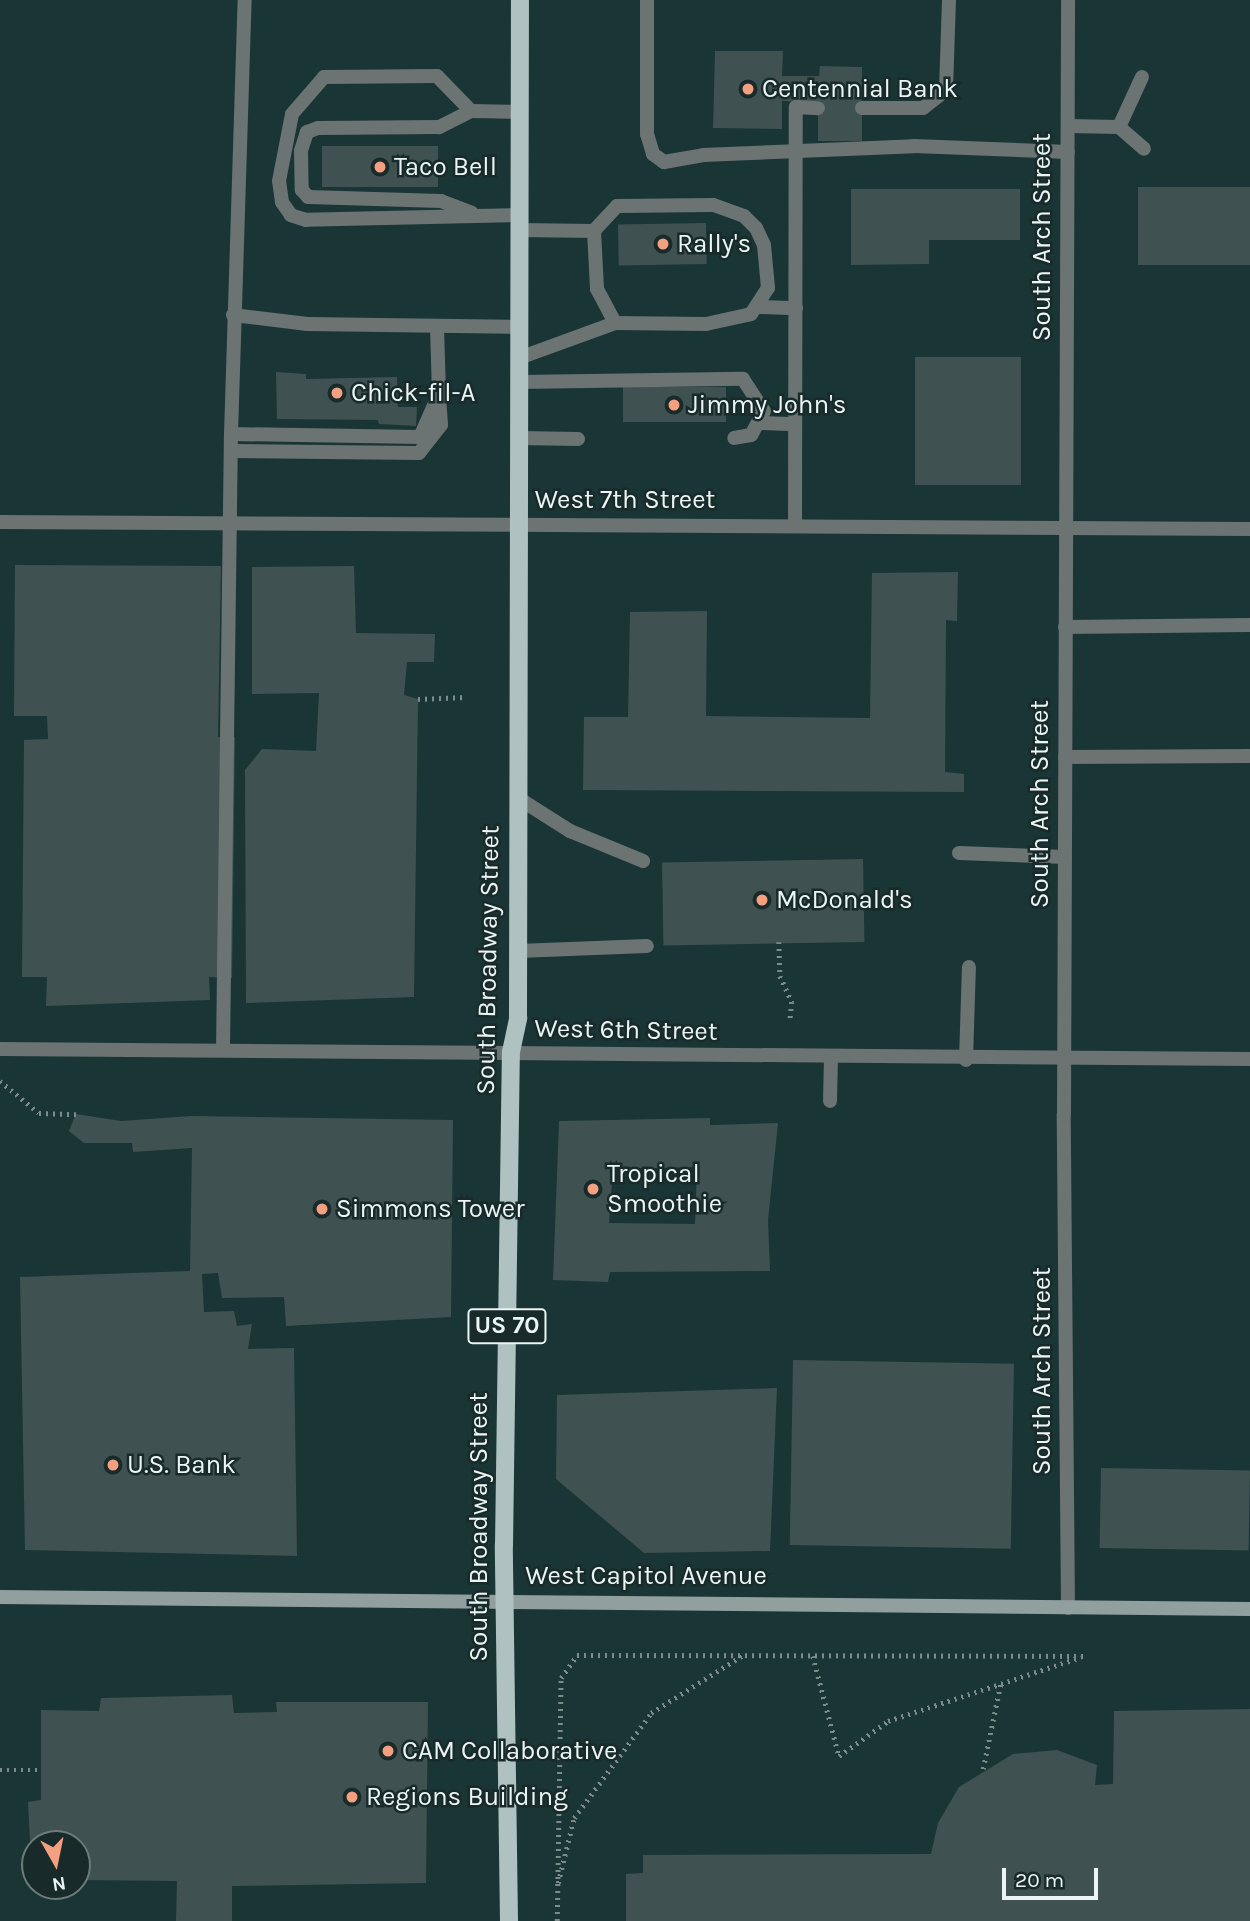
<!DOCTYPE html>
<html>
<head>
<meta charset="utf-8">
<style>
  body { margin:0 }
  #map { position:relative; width:1250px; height:1921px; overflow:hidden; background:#192a2a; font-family:Karla,sans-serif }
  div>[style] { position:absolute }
  .built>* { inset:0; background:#1a3535 }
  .building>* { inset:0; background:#3f5151; transform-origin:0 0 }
  .path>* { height:4.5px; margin-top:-2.25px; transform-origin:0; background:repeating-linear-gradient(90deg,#7d8b8b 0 2px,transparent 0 7px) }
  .service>* { height:14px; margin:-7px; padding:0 7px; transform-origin:7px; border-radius:7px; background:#6b7373 }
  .tertiary>* { height:14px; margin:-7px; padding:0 7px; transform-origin:7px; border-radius:7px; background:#6b7373 }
  .secondary>* { height:14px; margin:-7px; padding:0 7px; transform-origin:7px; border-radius:7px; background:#919f9f }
  .primary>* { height:18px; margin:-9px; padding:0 9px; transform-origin:9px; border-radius:9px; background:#afc1c1 }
  .dots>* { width:19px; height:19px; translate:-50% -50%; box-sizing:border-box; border:4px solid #192a2a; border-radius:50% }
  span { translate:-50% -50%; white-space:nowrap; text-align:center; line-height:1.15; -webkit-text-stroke:5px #192a2a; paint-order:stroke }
  .shield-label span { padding:2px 5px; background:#192a2a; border:2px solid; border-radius:5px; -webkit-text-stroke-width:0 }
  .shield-label { font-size:24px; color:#ebf5f5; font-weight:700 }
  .poi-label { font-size:26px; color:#ebf5f5 }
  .left { translate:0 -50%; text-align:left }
  .street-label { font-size:26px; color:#ebf5f5 }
  .north { position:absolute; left:21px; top:1830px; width:70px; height:70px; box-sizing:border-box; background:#192a2a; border:2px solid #6d7b7b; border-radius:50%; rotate:171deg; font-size:19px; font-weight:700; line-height:28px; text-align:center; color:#ebf5f5 }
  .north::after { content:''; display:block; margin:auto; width:24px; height:32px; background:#f2a080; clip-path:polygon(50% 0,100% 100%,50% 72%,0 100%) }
  .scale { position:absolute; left:1002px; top:1868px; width:96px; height:32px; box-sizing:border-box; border:4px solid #ebf5f5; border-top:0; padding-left:9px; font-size:21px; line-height:24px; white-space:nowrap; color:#ebf5f5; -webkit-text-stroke:5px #192a2a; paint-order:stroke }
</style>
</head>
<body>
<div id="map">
  <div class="built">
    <i style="clip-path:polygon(evenodd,0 0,1250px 0,1250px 1921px,0 1921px,0 0,35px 1844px,77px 1844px,77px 1886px,35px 1886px,35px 1844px)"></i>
  </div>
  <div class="building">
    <i style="clip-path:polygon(715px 51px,783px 51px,782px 76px,819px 76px,820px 66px,862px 67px,862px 141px,818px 141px,818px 102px,782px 101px,782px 129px,713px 128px)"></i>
    <i style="left:322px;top:146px;width:116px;height:41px"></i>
    <i style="left:1250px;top:187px;width:78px;height:112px;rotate:90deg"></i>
    <i style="clip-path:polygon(851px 189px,1020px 189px,1020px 240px,929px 240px,929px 264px,851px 265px)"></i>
    <i style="left:706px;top:223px;width:41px;height:88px;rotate:89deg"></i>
    <i style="left:915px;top:357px;width:106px;height:128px"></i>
    <i style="clip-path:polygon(276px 372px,306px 374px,306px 379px,397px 377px,398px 407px,417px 407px,416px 426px,379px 424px,378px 420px,277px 419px)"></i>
    <i style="left:623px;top:387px;width:103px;height:35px"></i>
    <i style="clip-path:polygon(15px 565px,221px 566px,218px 737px,235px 737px,232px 978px,209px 977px,210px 1000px,46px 1006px,47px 977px,22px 977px,24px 740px,48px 739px,47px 716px,14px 716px)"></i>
    <i style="clip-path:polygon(354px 566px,356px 633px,435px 634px,434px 662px,407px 662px,404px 695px,418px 699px,414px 997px,246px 1003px,245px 770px,262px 749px,316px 751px,319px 693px,252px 694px,252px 567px)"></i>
    <i style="clip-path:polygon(958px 572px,957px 621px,946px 620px,945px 772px,964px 774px,964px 792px,583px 790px,584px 717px,628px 717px,630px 612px,707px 611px,706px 716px,870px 718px,872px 573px)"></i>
    <i style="left:863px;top:859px;width:83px;height:201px;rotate:89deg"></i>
    <i style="clip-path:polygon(76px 1114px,121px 1121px,191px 1116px,453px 1120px,451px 1317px,286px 1326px,284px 1297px,222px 1298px,218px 1273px,202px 1274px,204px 1312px,234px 1311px,237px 1326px,252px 1324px,248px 1349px,294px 1348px,297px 1556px,25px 1550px,20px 1277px,190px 1271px,192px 1148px,133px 1152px,132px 1143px,84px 1143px,69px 1131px)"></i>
    <i style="clip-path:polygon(evenodd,710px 1118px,710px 1125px,778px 1123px,768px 1220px,770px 1271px,610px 1272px,608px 1282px,553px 1280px,559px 1121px,710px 1118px,697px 1167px,695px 1224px,609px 1223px,613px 1169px,697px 1167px)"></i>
    <i style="left:793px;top:1360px;width:221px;height:185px;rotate:1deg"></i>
    <i style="clip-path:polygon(777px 1388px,770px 1551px,644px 1553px,556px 1479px,557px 1395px)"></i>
    <i style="left:1101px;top:1468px;width:149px;height:80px;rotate:1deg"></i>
    <i style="clip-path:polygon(232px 1695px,234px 1713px,277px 1712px,276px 1702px,428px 1702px,426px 1883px,232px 1886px,232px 1921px,176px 1921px,177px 1881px,77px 1880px,77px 1844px,35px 1844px,32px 1880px,28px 1802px,41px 1800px,41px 1710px,99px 1711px,101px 1698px)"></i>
    <i style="clip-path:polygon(1250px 1709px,1250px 1921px,626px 1921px,626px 1874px,643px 1873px,643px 1855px,931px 1854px,938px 1823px,959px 1787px,1013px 1754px,1057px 1750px,1097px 1765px,1095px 1785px,1113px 1784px,1114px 1711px)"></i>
  </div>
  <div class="path">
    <i style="left:418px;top:699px;width:48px;rotate:-2.4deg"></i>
    <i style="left:779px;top:942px;width:34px;rotate:88deg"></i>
    <i style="left:780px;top:976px;width:29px;rotate:65deg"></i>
    <i style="left:792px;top:1002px;width:19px;rotate:96deg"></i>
    <i style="left:0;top:1081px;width:50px;rotate:39.4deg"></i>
    <i style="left:39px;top:1113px;width:37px;rotate:2deg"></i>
    <i style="left:813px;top:1656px;width:103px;rotate:75.4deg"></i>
    <i style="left:839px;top:1756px;width:60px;rotate:-35.5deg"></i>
    <i style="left:888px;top:1721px;width:203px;rotate:-18.3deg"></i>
    <i style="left:983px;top:1769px;width:90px;rotate:-78.4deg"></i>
    <i style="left:0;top:1770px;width:42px"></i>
    <i style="left:558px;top:1883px;width:67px;rotate:-76.2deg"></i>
    <i style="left:574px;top:1818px;width:130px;rotate:-53.7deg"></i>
    <i style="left:651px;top:1713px;width:109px;rotate:-32.2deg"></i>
    <i style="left:557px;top:1921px;width:243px;rotate:-89.1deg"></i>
    <i style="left:561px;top:1678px;width:28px;rotate:-55deg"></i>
    <i style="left:577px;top:1655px;width:509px;rotate:0.11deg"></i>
  </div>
  <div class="service">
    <i style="left:647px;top:0;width:134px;rotate:90deg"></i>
    <i style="left:647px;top:134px;width:21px;rotate:73deg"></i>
    <i style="left:653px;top:154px;width:14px;rotate:36deg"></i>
    <i style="left:664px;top:162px;width:40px;rotate:-10deg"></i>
    <i style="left:703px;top:155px;width:211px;rotate:-2.4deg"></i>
    <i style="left:914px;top:146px;width:154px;rotate:2.2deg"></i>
    <i style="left:862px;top:108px;width:61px"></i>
    <i style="left:923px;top:108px;width:29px;rotate:-38deg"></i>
    <i style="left:946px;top:90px;width:90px;rotate:-88.1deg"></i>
    <i style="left:471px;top:111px;width:36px;rotate:153deg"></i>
    <i style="left:439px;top:127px;width:121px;rotate:179.5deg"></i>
    <i style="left:318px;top:128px;width:12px;rotate:160deg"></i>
    <i style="left:307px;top:132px;width:20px;rotate:108deg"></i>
    <i style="left:301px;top:151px;width:39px;rotate:89deg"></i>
    <i style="left:302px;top:190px;width:9px;rotate:49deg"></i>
    <i style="left:308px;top:197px;width:133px;rotate:1.7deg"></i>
    <i style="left:441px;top:201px;width:33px;rotate:21deg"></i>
    <i style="left:1068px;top:126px;width:51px;rotate:1.1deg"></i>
    <i style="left:1119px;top:127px;width:33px;rotate:41deg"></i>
    <i style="left:1119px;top:127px;width:55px;rotate:-65.3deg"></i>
    <i style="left:519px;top:215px;width:213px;rotate:178.7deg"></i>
    <i style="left:306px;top:220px;width:16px;rotate:-162deg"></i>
    <i style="left:291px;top:215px;width:16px;rotate:-125deg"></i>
    <i style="left:282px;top:202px;width:21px;rotate:-98deg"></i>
    <i style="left:279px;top:181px;width:68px;rotate:-79deg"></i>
    <i style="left:292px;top:114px;width:49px;rotate:-49.1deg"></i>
    <i style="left:324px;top:77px;width:113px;rotate:-0.5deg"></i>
    <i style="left:437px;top:76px;width:49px;rotate:45.8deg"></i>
    <i style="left:471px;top:111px;width:49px;rotate:1.2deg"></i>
    <i style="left:519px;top:230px;width:75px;rotate:0.8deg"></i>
    <i style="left:760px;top:307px;width:36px;rotate:2deg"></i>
    <i style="left:233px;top:315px;width:75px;rotate:6.9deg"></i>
    <i style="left:307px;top:324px;width:212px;rotate:0.8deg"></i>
    <i style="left:519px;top:358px;width:102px;rotate:-20deg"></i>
    <i style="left:615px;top:323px;width:91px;rotate:0.6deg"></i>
    <i style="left:706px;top:324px;width:46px;rotate:-12.5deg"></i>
    <i style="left:751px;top:314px;width:31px;rotate:-57deg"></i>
    <i style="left:768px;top:288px;width:43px;rotate:-95.3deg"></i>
    <i style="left:764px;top:245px;width:19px;rotate:-115deg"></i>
    <i style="left:756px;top:228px;width:17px;rotate:-135deg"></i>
    <i style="left:744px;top:216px;width:33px;rotate:-160deg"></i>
    <i style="left:713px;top:205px;width:96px;rotate:179.4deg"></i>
    <i style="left:617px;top:206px;width:34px;rotate:133deg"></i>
    <i style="left:594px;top:231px;width:58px;rotate:87deg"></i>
    <i style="left:597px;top:289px;width:38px;rotate:62deg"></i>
    <i style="left:519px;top:382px;width:224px;rotate:-0.8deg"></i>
    <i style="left:743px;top:379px;width:38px;rotate:57deg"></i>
    <i style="left:764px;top:411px;width:27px;rotate:118deg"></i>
    <i style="left:751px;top:435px;width:17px;rotate:170deg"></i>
    <i style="left:761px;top:423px;width:34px;rotate:2deg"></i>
    <i style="left:231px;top:434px;width:189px;rotate:0.9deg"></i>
    <i style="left:420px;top:437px;width:47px;rotate:-66.2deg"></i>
    <i style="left:439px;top:394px;width:68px;rotate:-91.7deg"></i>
    <i style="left:519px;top:438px;width:59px;rotate:1deg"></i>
    <i style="left:231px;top:451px;width:188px;rotate:0.6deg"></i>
    <i style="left:419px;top:453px;width:36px;rotate:-52deg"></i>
    <i style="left:441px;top:425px;width:27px;rotate:-94deg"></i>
    <i style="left:795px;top:526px;width:419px;rotate:-89.9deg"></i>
    <i style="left:796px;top:107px;width:22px;rotate:3deg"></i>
    <i style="left:1065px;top:627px;width:185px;rotate:-0.6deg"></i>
    <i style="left:1065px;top:757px;width:185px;rotate:-0.3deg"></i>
    <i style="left:518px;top:798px;width:62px;rotate:32.4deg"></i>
    <i style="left:570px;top:831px;width:79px;rotate:22.3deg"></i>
    <i style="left:959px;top:853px;width:106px;rotate:2.2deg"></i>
    <i style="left:518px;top:951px;width:129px;rotate:-2.2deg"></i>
    <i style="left:223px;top:1050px;width:616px;rotate:-89.26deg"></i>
    <i style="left:231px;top:434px;width:434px;rotate:-88.2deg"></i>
    <i style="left:966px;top:1060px;width:93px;rotate:-88.2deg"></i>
    <i style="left:830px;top:1101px;width:43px;rotate:-88.7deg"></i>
  </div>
  <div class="tertiary">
    <i style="left:0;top:522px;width:1250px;rotate:0.32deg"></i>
    <i style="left:0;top:1049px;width:1250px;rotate:0.46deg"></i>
    <i style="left:1068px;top:1608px;width:494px;rotate:-90.5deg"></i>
    <i style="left:1064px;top:1114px;width:1114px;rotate:-89.79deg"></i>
  </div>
  <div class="secondary">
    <i style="left:0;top:1597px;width:1250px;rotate:0.55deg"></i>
  </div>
  <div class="primary">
    <i style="left:509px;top:1921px;width:376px;rotate:-90.8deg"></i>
    <i style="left:504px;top:1545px;width:493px;rotate:-89.2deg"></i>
    <i style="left:511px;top:1052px;width:35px;rotate:-78deg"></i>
    <i style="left:518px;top:1018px;width:1018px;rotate:-89.89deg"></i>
  </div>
  <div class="dots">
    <i style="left:748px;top:89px;background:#f2a080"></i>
    <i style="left:380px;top:167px;background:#f2a080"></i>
    <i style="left:663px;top:244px;background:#f2a080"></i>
    <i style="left:337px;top:393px;background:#f2a080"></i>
    <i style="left:674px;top:405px;background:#f2a080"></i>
    <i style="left:762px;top:900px;background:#f2a080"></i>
    <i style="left:593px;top:1189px;background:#f2a080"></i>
    <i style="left:322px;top:1209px;background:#f2a080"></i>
    <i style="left:113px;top:1465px;background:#f2a080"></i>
    <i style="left:388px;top:1751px;background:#f2a080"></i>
    <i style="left:352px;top:1797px;background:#f2a080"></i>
  </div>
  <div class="shield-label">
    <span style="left:507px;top:1326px">US 70</span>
  </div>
  <div class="poi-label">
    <span class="left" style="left:762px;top:89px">Centennial Bank</span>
    <span class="left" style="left:394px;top:167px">Taco Bell</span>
    <span class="left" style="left:677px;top:244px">Rally's</span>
    <span class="left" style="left:351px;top:393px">Chick-fil-A</span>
    <span class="left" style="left:688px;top:405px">Jimmy John's</span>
    <span class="left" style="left:776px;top:900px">McDonald's</span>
    <span class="left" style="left:607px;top:1189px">Tropical<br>Smoothie</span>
    <span class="left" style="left:336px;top:1209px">Simmons Tower</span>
    <span class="left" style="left:127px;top:1465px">U.S. Bank</span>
    <span class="left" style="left:402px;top:1751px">CAM Collaborative</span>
    <span class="left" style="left:366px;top:1797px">Regions Building</span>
  </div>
  <div class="street-label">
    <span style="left:1042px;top:237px;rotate:-90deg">South Arch Street</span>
    <span style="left:625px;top:500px">West 7th Street</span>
    <span style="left:1040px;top:804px;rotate:-90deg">South Arch Street</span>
    <span style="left:488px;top:960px;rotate:-89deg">South Broadway Street</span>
    <span style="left:626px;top:1030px;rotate:1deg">West 6th Street</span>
    <span style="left:1042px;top:1371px;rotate:-90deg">South Arch Street</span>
    <span style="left:479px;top:1527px;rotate:-90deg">South Broadway Street</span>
    <span style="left:646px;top:1576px">West Capitol Avenue</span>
  </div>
  <div class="north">N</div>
  <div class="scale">20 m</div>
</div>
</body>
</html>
